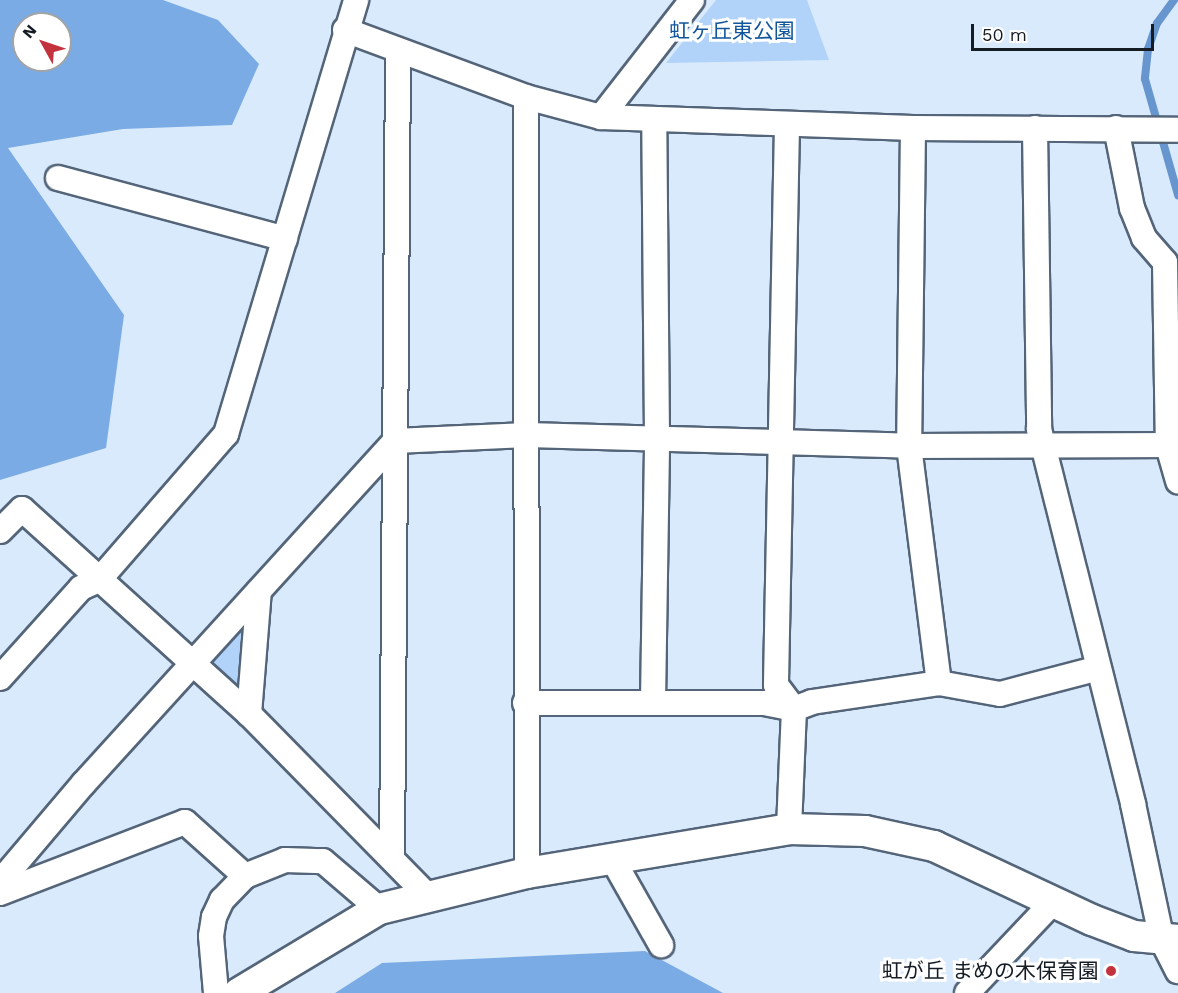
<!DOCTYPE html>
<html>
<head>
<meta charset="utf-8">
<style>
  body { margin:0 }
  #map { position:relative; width:1178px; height:993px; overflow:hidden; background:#daeafd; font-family:"Work Sans","Noto Sans JP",sans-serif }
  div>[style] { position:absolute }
  .green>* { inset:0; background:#b2d3f9 }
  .forest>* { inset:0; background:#7aabe4 }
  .stream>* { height:8px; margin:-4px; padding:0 4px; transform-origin:4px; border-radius:4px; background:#6796ce }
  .roads { filter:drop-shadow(2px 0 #546579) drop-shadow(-2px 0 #546579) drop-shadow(0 2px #546579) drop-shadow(0 -2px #546579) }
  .minor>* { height:24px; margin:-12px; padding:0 12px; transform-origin:12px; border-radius:12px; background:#fff }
  .tertiary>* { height:30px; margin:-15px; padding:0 15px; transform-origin:15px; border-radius:15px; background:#fff }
  .dots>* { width:16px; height:16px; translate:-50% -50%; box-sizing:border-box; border:3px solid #fff; border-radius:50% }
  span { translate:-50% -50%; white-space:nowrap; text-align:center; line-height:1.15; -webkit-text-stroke:6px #fff; paint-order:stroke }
  .park-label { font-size:21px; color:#11569a }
  .poi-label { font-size:21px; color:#151c24 }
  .right { translate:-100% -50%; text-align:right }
  .north { position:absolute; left:12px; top:12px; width:60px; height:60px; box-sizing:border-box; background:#fff; border:2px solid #a1a4a7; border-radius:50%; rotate:310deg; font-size:16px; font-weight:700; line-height:24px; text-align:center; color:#151c24 }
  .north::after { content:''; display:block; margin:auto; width:21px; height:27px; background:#c3333e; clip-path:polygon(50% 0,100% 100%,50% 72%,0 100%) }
  .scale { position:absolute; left:971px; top:24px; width:183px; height:27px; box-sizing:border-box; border:3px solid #151c24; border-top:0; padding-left:8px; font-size:18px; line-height:21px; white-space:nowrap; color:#151c24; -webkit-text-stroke:4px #fff; paint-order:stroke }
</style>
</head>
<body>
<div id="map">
  <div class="green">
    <i style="clip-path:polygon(716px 0,807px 0,829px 60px,666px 63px)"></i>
    <i style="clip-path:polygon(247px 621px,245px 700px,213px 670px,214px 659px)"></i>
  </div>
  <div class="forest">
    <i style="clip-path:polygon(evenodd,0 0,163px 0,218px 20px,259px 64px,232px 125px,123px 129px,8px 148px,124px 315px,106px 448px,0 480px,0 0,24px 24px,60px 24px,60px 60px,24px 60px,24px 24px)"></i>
    <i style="clip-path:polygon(645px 951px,723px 993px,335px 993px,382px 963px)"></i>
  </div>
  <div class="stream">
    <i style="left:1174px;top:0;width:29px;rotate:126deg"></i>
    <i style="left:1157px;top:23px;width:28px;rotate:109deg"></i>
    <i style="left:1148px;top:49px;width:30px;rotate:96deg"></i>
    <i style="left:1145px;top:79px;width:121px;rotate:74.1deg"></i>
  </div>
  <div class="roads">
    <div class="minor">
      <i style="left:345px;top:30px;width:193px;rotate:20.3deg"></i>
      <i style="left:526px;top:97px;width:78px;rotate:14.9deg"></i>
      <i style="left:601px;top:117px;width:312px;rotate:2deg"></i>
      <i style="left:913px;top:128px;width:265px;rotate:0.4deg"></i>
      <i style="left:526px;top:97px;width:776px;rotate:89.93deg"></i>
      <i style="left:601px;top:117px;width:148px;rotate:-52.1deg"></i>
      <i style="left:787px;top:125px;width:560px;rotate:91.13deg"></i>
      <i style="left:776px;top:685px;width:30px;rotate:53deg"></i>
      <i style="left:794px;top:709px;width:120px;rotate:92.4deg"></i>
      <i style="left:913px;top:128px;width:318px;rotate:90.7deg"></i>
      <i style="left:909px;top:446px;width:239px;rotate:82.8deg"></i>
      <i style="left:1035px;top:128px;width:301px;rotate:89.2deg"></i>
      <i style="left:1039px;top:429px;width:387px;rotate:75.9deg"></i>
      <i style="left:1133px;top:804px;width:139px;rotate:78deg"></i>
      <i style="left:1162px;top:940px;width:35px;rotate:63deg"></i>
      <i style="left:1116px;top:128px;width:82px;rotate:78.7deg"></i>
      <i style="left:1132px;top:208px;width:32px;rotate:68deg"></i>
      <i style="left:1144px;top:238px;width:32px;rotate:49deg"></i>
      <i style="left:1165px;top:262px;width:184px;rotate:89.1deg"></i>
      <i style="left:1168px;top:446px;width:37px;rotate:74deg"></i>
      <i style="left:58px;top:178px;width:235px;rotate:15deg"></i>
      <i style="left:0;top:531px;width:31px;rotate:-45deg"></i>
      <i style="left:22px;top:509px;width:306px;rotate:42.1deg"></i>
      <i style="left:249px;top:714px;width:255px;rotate:45.5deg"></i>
      <i style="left:0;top:678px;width:121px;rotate:-48deg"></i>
      <i style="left:81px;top:588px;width:20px;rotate:-24deg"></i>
      <i style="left:99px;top:580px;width:194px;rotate:-49deg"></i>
      <i style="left:226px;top:434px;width:453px;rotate:-73.3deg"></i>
      <i style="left:653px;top:702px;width:265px;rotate:-89.1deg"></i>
      <i style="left:657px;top:437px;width:316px;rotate:-90.5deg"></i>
      <i style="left:525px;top:703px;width:239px"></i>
      <i style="left:764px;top:703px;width:31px;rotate:11deg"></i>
      <i style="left:794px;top:709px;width:19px;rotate:-21deg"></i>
      <i style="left:812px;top:702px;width:128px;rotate:-8.5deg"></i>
      <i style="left:939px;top:683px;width:62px;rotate:10.2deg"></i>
      <i style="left:1000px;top:694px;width:102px;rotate:-14.7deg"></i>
      <i style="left:249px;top:714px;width:123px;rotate:-85.4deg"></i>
      <i style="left:392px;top:858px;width:806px;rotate:-89.57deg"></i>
      <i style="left:613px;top:860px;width:98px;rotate:60.5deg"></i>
      <i style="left:0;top:882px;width:130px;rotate:-49.7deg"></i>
      <i style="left:84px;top:783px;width:462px;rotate:-47.7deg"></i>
      <i style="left:395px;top:441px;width:132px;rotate:-2.6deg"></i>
      <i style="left:527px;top:435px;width:382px;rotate:1.6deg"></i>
      <i style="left:909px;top:446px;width:269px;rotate:-0.2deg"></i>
      <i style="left:0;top:893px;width:198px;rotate:-21deg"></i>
      <i style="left:185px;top:822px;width:81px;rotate:42deg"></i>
      <i style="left:216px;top:993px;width:57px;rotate:-95deg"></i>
      <i style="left:211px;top:936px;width:19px;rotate:-81deg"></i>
      <i style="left:214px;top:917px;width:19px;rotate:-65deg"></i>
      <i style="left:222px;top:900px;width:33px;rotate:-46deg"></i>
      <i style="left:245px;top:876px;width:43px;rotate:-21.8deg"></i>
      <i style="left:285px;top:860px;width:38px;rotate:2deg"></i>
      <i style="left:323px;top:861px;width:74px;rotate:40.6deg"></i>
      <i style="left:967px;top:993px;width:125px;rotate:-46.6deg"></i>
    </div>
    <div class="tertiary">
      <i style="left:239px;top:993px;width:163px;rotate:-31deg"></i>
      <i style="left:379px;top:909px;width:152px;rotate:-13.7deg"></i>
      <i style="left:527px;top:873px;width:266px;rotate:-9.5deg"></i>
      <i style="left:789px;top:829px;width:76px;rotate:1.5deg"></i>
      <i style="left:865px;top:831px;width:71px;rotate:12.3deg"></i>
      <i style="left:934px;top:846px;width:174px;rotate:25.1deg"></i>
      <i style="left:1092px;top:920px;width:45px;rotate:20.9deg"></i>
      <i style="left:1134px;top:936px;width:44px;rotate:5.2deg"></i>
    </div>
  </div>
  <div class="dots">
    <i style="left:1111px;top:971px;background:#c3333e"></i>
  </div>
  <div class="park-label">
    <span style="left:732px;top:31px">虹ヶ丘東公園</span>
  </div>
  <div class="poi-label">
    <span class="right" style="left:1099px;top:971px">虹が丘 まめの木保育園</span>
  </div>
  <div class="north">N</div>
  <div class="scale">50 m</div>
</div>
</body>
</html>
